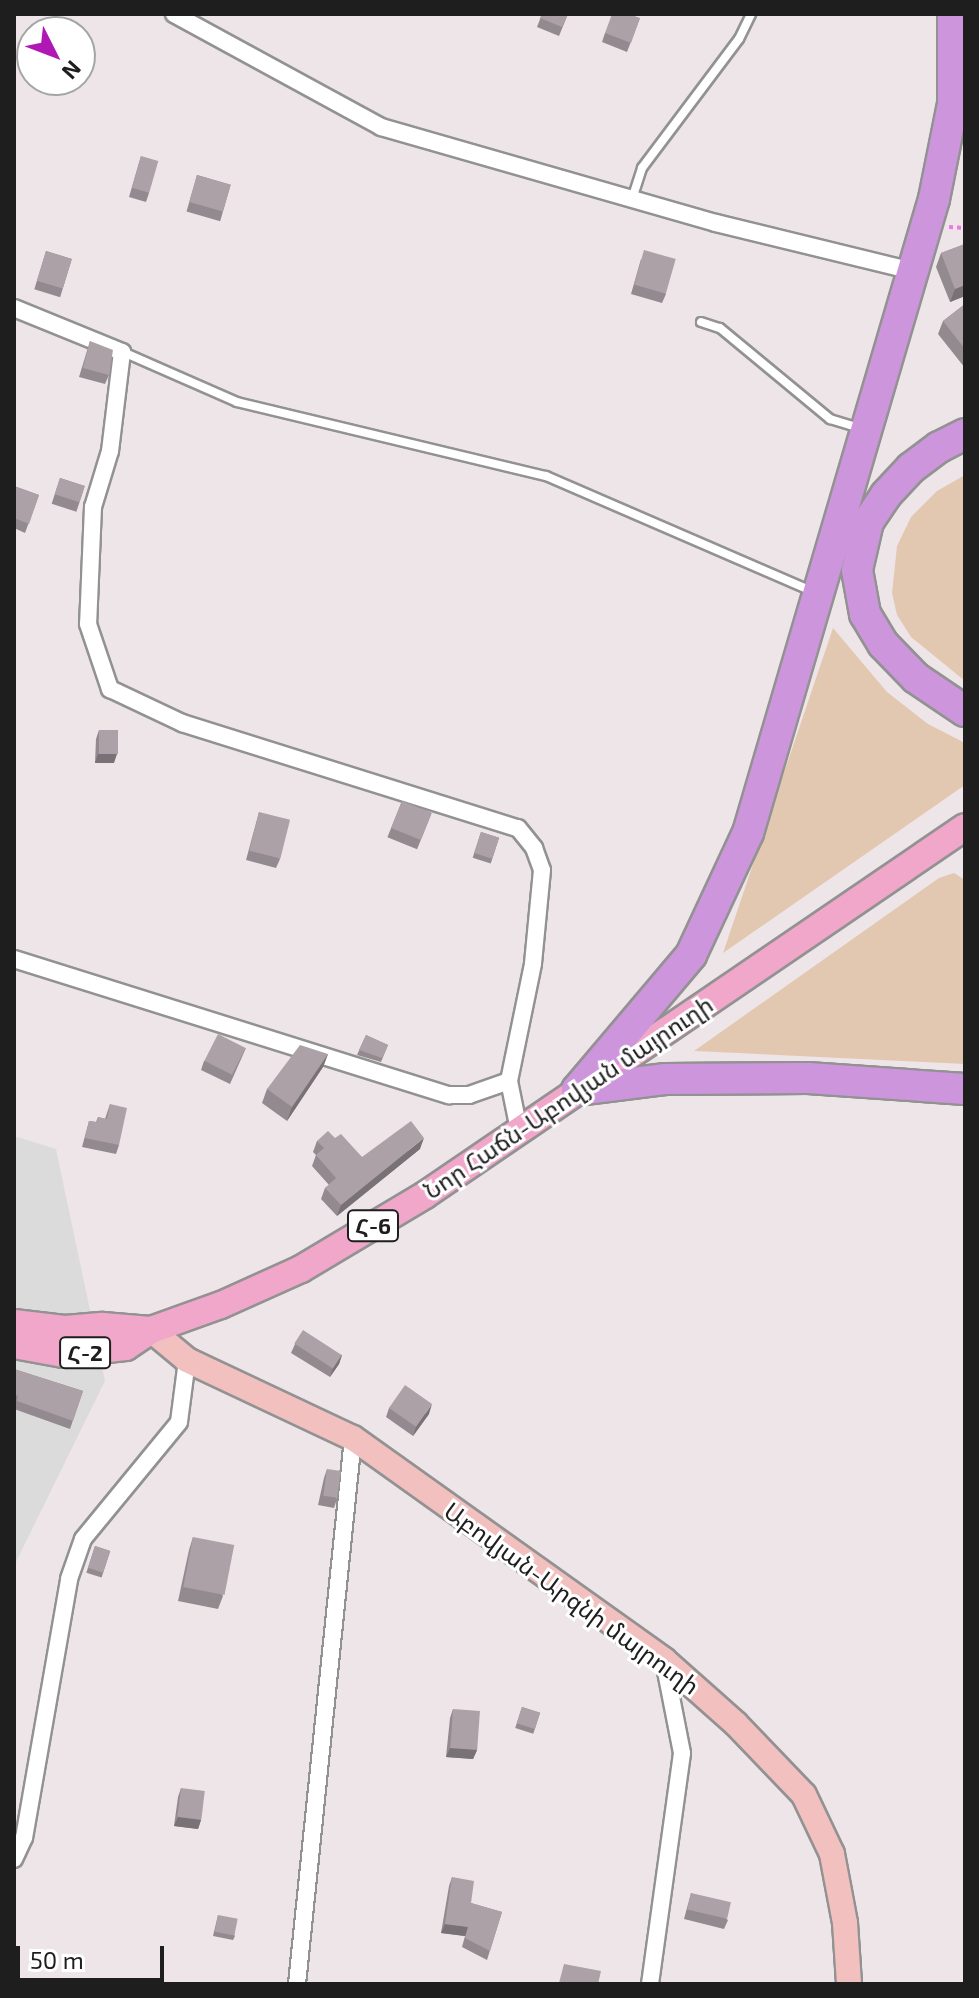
<!DOCTYPE html>
<html>
<head>
<meta charset="utf-8">
<style>
  body { margin:0 }
  #map { position:relative; width:979px; height:1998px; overflow:hidden; background:#eee5e8; font-family:"Exo 2","Noto Sans Armenian",sans-serif }
  div>[style] { position:absolute }
  .residential>* { inset:0; background:#dcdbdc }
  .grass>* { inset:0; background:#e2c8b1 }
  .path>* { height:4px; margin-top:-2px; transform-origin:0; background:repeating-linear-gradient(90deg,#e97be1 0 4px,transparent 0 8px) }
  .roads { filter:drop-shadow(2px 0 #929292) drop-shadow(-2px 0 #929292) drop-shadow(0 2px #929292) drop-shadow(0 -2px #929292) }
  .lane>* { height:8px; margin:-4px; padding:0 4px; transform-origin:4px; border-radius:4px; background:#fff }
  .street>* { height:16px; margin:-8px; padding:0 8px; transform-origin:8px; border-radius:8px; background:#fff }
  .secondary>* { height:24px; margin:-12px; padding:0 12px; transform-origin:12px; border-radius:12px; background:#f2c0bf }
  .primary>* { height:26px; margin:-13px; padding:0 13px; transform-origin:13px; border-radius:13px; background:#f1a7c9 }
  .highway>* { height:30px; margin:-15px; padding:0 15px; transform-origin:15px; border-radius:15px; background:#cd96dc }
  .wall>* { inset:0; background:#938a90; transform-origin:0 0 }
  .shaded-wall>* { inset:0; background:#787175 }
  .building>* { inset:0; background:#aba1a7; transform-origin:0 0 }
  span { translate:-50% -50%; white-space:nowrap; text-align:center; line-height:1.15; -webkit-text-stroke:6px #fff; paint-order:stroke }
  .shield-label span { padding:2px 6px; background:#fff; border:2px solid; border-radius:6px; -webkit-text-stroke-width:0 }
  .shield-label { font-size:22px; color:#1e1e1e; font-weight:700 }
  .street-label { font-size:24px; color:#1e1e1e }
  .frame { position:absolute; inset:0; border:16px solid #1e1e1e; pointer-events:none }
  .north { position:absolute; left:16px; top:16px; width:80px; height:80px; box-sizing:border-box; background:#fff; border:2px solid #a5a5a5; border-radius:50%; rotate:132deg; font-size:22px; font-weight:700; line-height:32px; text-align:center; color:#1e1e1e }
  .north::after { content:''; display:block; margin:auto; width:28px; height:36px; background:#af18b4; clip-path:polygon(50% 0,100% 100%,50% 72%,0 100%) }
  .scale { position:absolute; left:16px; top:1946px; width:148px; height:36px; box-sizing:border-box; border:4px solid #1e1e1e; border-top:0; padding-left:10px; font-size:24px; line-height:28px; white-space:nowrap; color:#1e1e1e; -webkit-text-stroke:6px #fff; paint-order:stroke }
</style>
</head>
<body>
<div id="map">
  <div class="residential">
    <i style="clip-path:polygon(14px 1136px,56px 1149px,105px 1381px,14px 1566px)"></i>
  </div>
  <div class="grass">
    <i style="clip-path:polygon(965px 475px,965px 681px,911px 637px,897px 615px,892px 593px,897px 546px,911px 517px,937px 491px)"></i>
    <i style="clip-path:polygon(833px 628px,887px 692px,928px 724px,965px 743px,965px 785px,723px 953px)"></i>
    <i style="clip-path:polygon(954px 873px,965px 880px,965px 1064px,694px 1051px,939px 878px)"></i>
  </div>
  <div class="path">
    <i style="left:949px;top:227px;width:16px;rotate:4deg"></i>
  </div>
  <div class="roads">
    <div class="lane">
      <i style="left:632px;top:199px;width:33px;rotate:-72deg"></i>
      <i style="left:642px;top:168px;width:161px;rotate:-53.1deg"></i>
      <i style="left:739px;top:39px;width:28px;rotate:-64deg"></i>
      <i style="left:701px;top:322px;width:20px;rotate:18deg"></i>
      <i style="left:720px;top:328px;width:143px;rotate:39.6deg"></i>
      <i style="left:830px;top:419px;width:30px;rotate:17deg"></i>
      <i style="left:123px;top:352px;width:124px;rotate:23.7deg"></i>
      <i style="left:237px;top:402px;width:318px;rotate:13.5deg"></i>
      <i style="left:546px;top:476px;width:292px;rotate:23.4deg"></i>
    </div>
    <div class="street">
      <i style="left:174px;top:14px;width:236px;rotate:28.6deg"></i>
      <i style="left:381px;top:127px;width:348px;rotate:16deg"></i>
      <i style="left:716px;top:223px;width:203px;rotate:13.7deg"></i>
      <i style="left:14px;top:308px;width:117px;rotate:22.2deg"></i>
      <i style="left:122px;top:352px;width:100px;rotate:96.9deg"></i>
      <i style="left:110px;top:451px;width:59px;rotate:106.9deg"></i>
      <i style="left:93px;top:507px;width:117px;rotate:92.4deg"></i>
      <i style="left:88px;top:624px;width:69px;rotate:71.3deg"></i>
      <i style="left:110px;top:689px;width:80px;rotate:25.3deg"></i>
      <i style="left:182px;top:723px;width:352px;rotate:17.4deg"></i>
      <i style="left:518px;top:828px;width:26px;rotate:51deg"></i>
      <i style="left:534px;top:848px;width:23px;rotate:70deg"></i>
      <i style="left:542px;top:870px;width:94px;rotate:95.5deg"></i>
      <i style="left:533px;top:964px;width:119px;rotate:101.6deg"></i>
      <i style="left:509px;top:1081px;width:50px;rotate:78.5deg"></i>
      <i style="left:14px;top:959px;width:456px;rotate:17.4deg"></i>
      <i style="left:449px;top:1095px;width:20px"></i>
      <i style="left:469px;top:1095px;width:42px;rotate:-19.3deg"></i>
      <i style="left:14px;top:1859px;width:23px;rotate:-65deg"></i>
      <i style="left:24px;top:1838px;width:263px;rotate:-80.1deg"></i>
      <i style="left:69px;top:1579px;width:42px;rotate:-70.7deg"></i>
      <i style="left:83px;top:1539px;width:151px;rotate:-50.6deg"></i>
      <i style="left:179px;top:1422px;width:63px;rotate:-82.6deg"></i>
      <i style="left:297px;top:1984px;width:549px;rotate:-84.14deg"></i>
      <i style="left:650px;top:1984px;width:233px;rotate:-82.1deg"></i>
      <i style="left:682px;top:1753px;width:94px;rotate:-101.1deg"></i>
    </div>
    <div class="secondary">
      <i style="left:151px;top:1330px;width:47px;rotate:39.8deg"></i>
      <i style="left:187px;top:1360px;width:183px;rotate:25.2deg"></i>
      <i style="left:353px;top:1438px;width:382px;rotate:35.5deg"></i>
      <i style="left:664px;top:1660px;width:96px;rotate:41.6deg"></i>
      <i style="left:736px;top:1724px;width:98px;rotate:46.2deg"></i>
      <i style="left:804px;top:1795px;width:65px;rotate:64.6deg"></i>
      <i style="left:832px;top:1854px;width:70px;rotate:79.3deg"></i>
      <i style="left:845px;top:1923px;width:61px;rotate:86.2deg"></i>
    </div>
    <div class="primary">
      <i style="left:14px;top:1323px;width:51px;rotate:6.7deg"></i>
      <i style="left:65px;top:1329px;width:38px;rotate:-5deg"></i>
      <i style="left:103px;top:1326px;width:48px;rotate:4.8deg"></i>
      <i style="left:14px;top:1345px;width:50px;rotate:10.4deg"></i>
      <i style="left:63px;top:1354px;width:63px;rotate:-6.3deg"></i>
      <i style="left:126px;top:1347px;width:30px;rotate:-34deg"></i>
      <i style="left:151px;top:1330px;width:74px;rotate:-19.7deg"></i>
      <i style="left:221px;top:1305px;width:88px;rotate:-24.2deg"></i>
      <i style="left:301px;top:1269px;width:144px;rotate:-30.8deg"></i>
      <i style="left:425px;top:1195px;width:653px;rotate:-34.27deg"></i>
    </div>
    <div class="highway">
      <i style="left:965px;top:434px;width:29px;rotate:153deg"></i>
      <i style="left:939px;top:447px;width:35px;rotate:143deg"></i>
      <i style="left:911px;top:468px;width:37px;rotate:133deg"></i>
      <i style="left:886px;top:495px;width:32px;rotate:124deg"></i>
      <i style="left:868px;top:522px;width:49px;rotate:102.9deg"></i>
      <i style="left:857px;top:570px;width:45px;rotate:79.7deg"></i>
      <i style="left:865px;top:614px;width:35px;rotate:59deg"></i>
      <i style="left:883px;top:644px;width:47px;rotate:45.9deg"></i>
      <i style="left:916px;top:678px;width:59px;rotate:34deg"></i>
      <i style="left:577px;top:1090px;width:177px;rotate:-49.8deg"></i>
      <i style="left:691px;top:955px;width:135px;rotate:-65deg"></i>
      <i style="left:748px;top:833px;width:661px;rotate:-73.65deg"></i>
      <i style="left:934px;top:199px;width:97px;rotate:-78.7deg"></i>
      <i style="left:953px;top:104px;width:90px;rotate:-90deg"></i>
      <i style="left:577px;top:1090px;width:89px;rotate:-7.1deg"></i>
      <i style="left:665px;top:1079px;width:143px;rotate:-0.4deg"></i>
      <i style="left:808px;top:1078px;width:157px;rotate:4deg"></i>
    </div>
  </div>
  <div class="wall">
    <i style="clip-path:polygon(542px 14px,568px 14px,559px 36px,537px 27px)"></i>
    <i style="clip-path:polygon(640px 18px,627px 52px,602px 42px,605px 33px)"></i>
    <i style="clip-path:polygon(141px 156px,149px 193px,146px 202px,129px 197px)"></i>
    <i style="left:197px;top:175px;width:35px;height:38px;rotate:16deg"></i>
    <i style="clip-path:polygon(965px 244px,965px 296px,950px 302px,936px 267px,941px 253px)"></i>
    <i style="left:46px;top:251px;width:27px;height:40px;rotate:17deg"></i>
    <i style="clip-path:polygon(641px 259px,666px 294px,662px 303px,631px 294px)"></i>
    <i style="clip-path:polygon(965px 304px,965px 368px,938px 334px,943px 321px)"></i>
    <i style="clip-path:polygon(90px 341px,109px 375px,105px 384px,79px 377px)"></i>
    <i style="left:60px;top:478px;width:26px;height:27px;rotate:18deg"></i>
    <i style="clip-path:polygon(14px 486px,39px 495px,25px 533px,14px 528px)"></i>
    <i style="clip-path:polygon(99px 730px,114px 763px,95px 763px,96px 739px)"></i>
    <i style="left:402px;top:801px;width:32px;height:39px;rotate:22deg"></i>
    <i style="clip-path:polygon(259px 812px,280px 859px,276px 868px,246px 860px)"></i>
    <i style="left:481px;top:832px;width:19px;height:27px;rotate:18deg"></i>
    <i style="clip-path:polygon(366px 1035px,388px 1045px,381px 1062px,357px 1055px)"></i>
    <i style="clip-path:polygon(246px 1048px,230px 1084px,201px 1070px,204px 1061px)"></i>
    <i style="clip-path:polygon(328px 1054px,323px 1067px,287px 1121px,262px 1103px,267px 1089px)"></i>
    <i style="clip-path:polygon(110px 1104px,119px 1145px,116px 1154px,82px 1147px,89px 1121px,96px 1122px,98px 1117px,105px 1119px)"></i>
    <i style="clip-path:polygon(335px 1138px,362px 1157px,420px 1149px,337px 1216px,321px 1199px,325px 1188px,329px 1185px,312px 1166px,316px 1155px,313px 1152px,317px 1141px)"></i>
    <i style="clip-path:polygon(295px 1344px,342px 1355px,339px 1364px,330px 1377px,291px 1353px)"></i>
    <i style="clip-path:polygon(14px 1369px,83px 1391px,70px 1429px,14px 1409px,15px 1404px,14px 1403px)"></i>
    <i style="clip-path:polygon(389px 1408px,429px 1414px,413px 1436px,386px 1417px)"></i>
    <i style="clip-path:polygon(327px 1469px,337px 1499px,334px 1508px,318px 1505px,324px 1478px)"></i>
    <i style="clip-path:polygon(193px 1537px,223px 1596px,218px 1609px,178px 1601px,189px 1550px)"></i>
    <i style="left:95px;top:1546px;width:16px;height:28px;rotate:18deg"></i>
    <i style="left:522px;top:1707px;width:19px;height:22px;rotate:18deg"></i>
    <i style="clip-path:polygon(453px 1709px,477px 1750px,473px 1759px,446px 1757px,450px 1718px)"></i>
    <i style="clip-path:polygon(181px 1788px,201px 1820px,198px 1829px,174px 1826px,178px 1797px)"></i>
    <i style="clip-path:polygon(452px 1877px,471px 1903px,502px 1912px,487px 1960px,462px 1947px,465px 1936px,441px 1933px,449px 1886px)"></i>
    <i style="clip-path:polygon(691px 1893px,728px 1920px,724px 1929px,684px 1919px)"></i>
    <i style="clip-path:polygon(218px 1915px,235px 1936px,233px 1940px,213px 1936px)"></i>
  </div>
  <div class="shaded-wall">
    <i style="clip-path:polygon(965px 285px,965px 296px,950px 302px,955px 289px)"></i>
    <i style="clip-path:polygon(98px 754px,117px 754px,114px 763px,95px 763px)"></i>
    <i style="clip-path:polygon(328px 1054px,323px 1067px,287px 1121px,292px 1107px)"></i>
    <i style="clip-path:polygon(424px 1138px,420px 1149px,337px 1216px,341px 1205px)"></i>
    <i style="clip-path:polygon(342px 1355px,339px 1364px,330px 1377px,333px 1368px)"></i>
    <i style="clip-path:polygon(432px 1404px,429px 1414px,413px 1436px,416px 1427px)"></i>
    <i style="clip-path:polygon(450px 1748px,477px 1750px,473px 1759px,446px 1757px)"></i>
    <i style="clip-path:polygon(178px 1817px,201px 1820px,198px 1829px,174px 1826px)"></i>
    <i style="clip-path:polygon(445px 1924px,468px 1927px,465px 1936px,441px 1933px)"></i>
  </div>
  <div class="building">
    <i style="clip-path:polygon(542px 14px,568px 14px,562px 27px,540px 18px)"></i>
    <i style="clip-path:polygon(612px 14px,629px 14px,640px 18px,631px 43px,605px 33px)"></i>
    <i style="left:141px;top:156px;width:18px;height:33px;rotate:16deg"></i>
    <i style="left:197px;top:175px;width:35px;height:28px;rotate:16deg"></i>
    <i style="clip-path:polygon(965px 244px,965px 285px,955px 289px,941px 253px)"></i>
    <i style="left:644px;top:250px;width:33px;height:36px;rotate:16deg"></i>
    <i style="left:46px;top:251px;width:27px;height:31px;rotate:17deg"></i>
    <i style="clip-path:polygon(965px 304px,965px 349px,943px 321px)"></i>
    <i style="clip-path:polygon(90px 341px,113px 350px,109px 375px,83px 368px)"></i>
    <i style="left:60px;top:478px;width:26px;height:17px;rotate:18deg"></i>
    <i style="clip-path:polygon(14px 486px,39px 495px,29px 524px,14px 518px)"></i>
    <i style="left:99px;top:730px;width:19px;height:24px"></i>
    <i style="left:402px;top:801px;width:32px;height:29px;rotate:22deg"></i>
    <i style="left:259px;top:812px;width:32px;height:40px;rotate:14deg"></i>
    <i style="left:481px;top:832px;width:19px;height:22px;rotate:18deg"></i>
    <i style="left:218px;top:1034px;width:31px;height:30px;rotate:27deg"></i>
    <i style="clip-path:polygon(366px 1035px,388px 1045px,382px 1058px,359px 1050px)"></i>
    <i style="clip-path:polygon(300px 1045px,328px 1054px,292px 1107px,267px 1089px)"></i>
    <i style="clip-path:polygon(110px 1104px,127px 1108px,119px 1145px,85px 1138px,89px 1121px,97px 1122px,98px 1117px,107px 1119px)"></i>
    <i style="clip-path:polygon(411px 1121px,424px 1138px,341px 1205px,325px 1188px,336px 1178px,316px 1155px,324px 1148px,317px 1141px,328px 1131px,335px 1138px,341px 1134px,362px 1157px)"></i>
    <i style="left:303px;top:1330px;width:46px;height:16px;rotate:33deg"></i>
    <i style="clip-path:polygon(14px 1369px,83px 1391px,73px 1421px,17px 1401px,18px 1396px,14px 1394px)"></i>
    <i style="left:405px;top:1385px;width:33px;height:28px;rotate:35deg"></i>
    <i style="left:327px;top:1469px;width:14px;height:27px;rotate:8deg"></i>
    <i style="left:193px;top:1537px;width:42px;height:51px;rotate:11deg"></i>
    <i style="left:95px;top:1546px;width:16px;height:23px;rotate:18deg"></i>
    <i style="left:522px;top:1707px;width:19px;height:17px;rotate:18deg"></i>
    <i style="left:453px;top:1709px;width:27px;height:39px;rotate:4deg"></i>
    <i style="left:181px;top:1788px;width:24px;height:29px;rotate:7deg"></i>
    <i style="clip-path:polygon(452px 1877px,474px 1881px,471px 1903px,502px 1912px,490px 1951px,465px 1938px,468px 1927px,445px 1924px)"></i>
    <i style="left:691px;top:1893px;width:41px;height:17px;rotate:13deg"></i>
    <i style="left:218px;top:1915px;width:20px;height:17px;rotate:11deg"></i>
    <i style="clip-path:polygon(564px 1964px,601px 1971px,598px 1984px,561px 1984px,559px 1983px)"></i>
  </div>
  <div class="shield-label">
    <span style="left:373px;top:1226px">Հ-6</span>
    <span style="left:85px;top:1353px">Հ-2</span>
  </div>
  <div class="street-label">
    <span style="left:568px;top:1097px;rotate:-34deg">Նոր Հաճն-Աբովյան մայրուղի</span>
    <span style="left:572px;top:1598px;rotate:36deg">Աբովյան-Արզնի մայրուղի</span>
  </div>
  <div class="frame"></div>
  <div class="north">N</div>
  <div class="scale">50 m</div>
</div>
</body>
</html>
